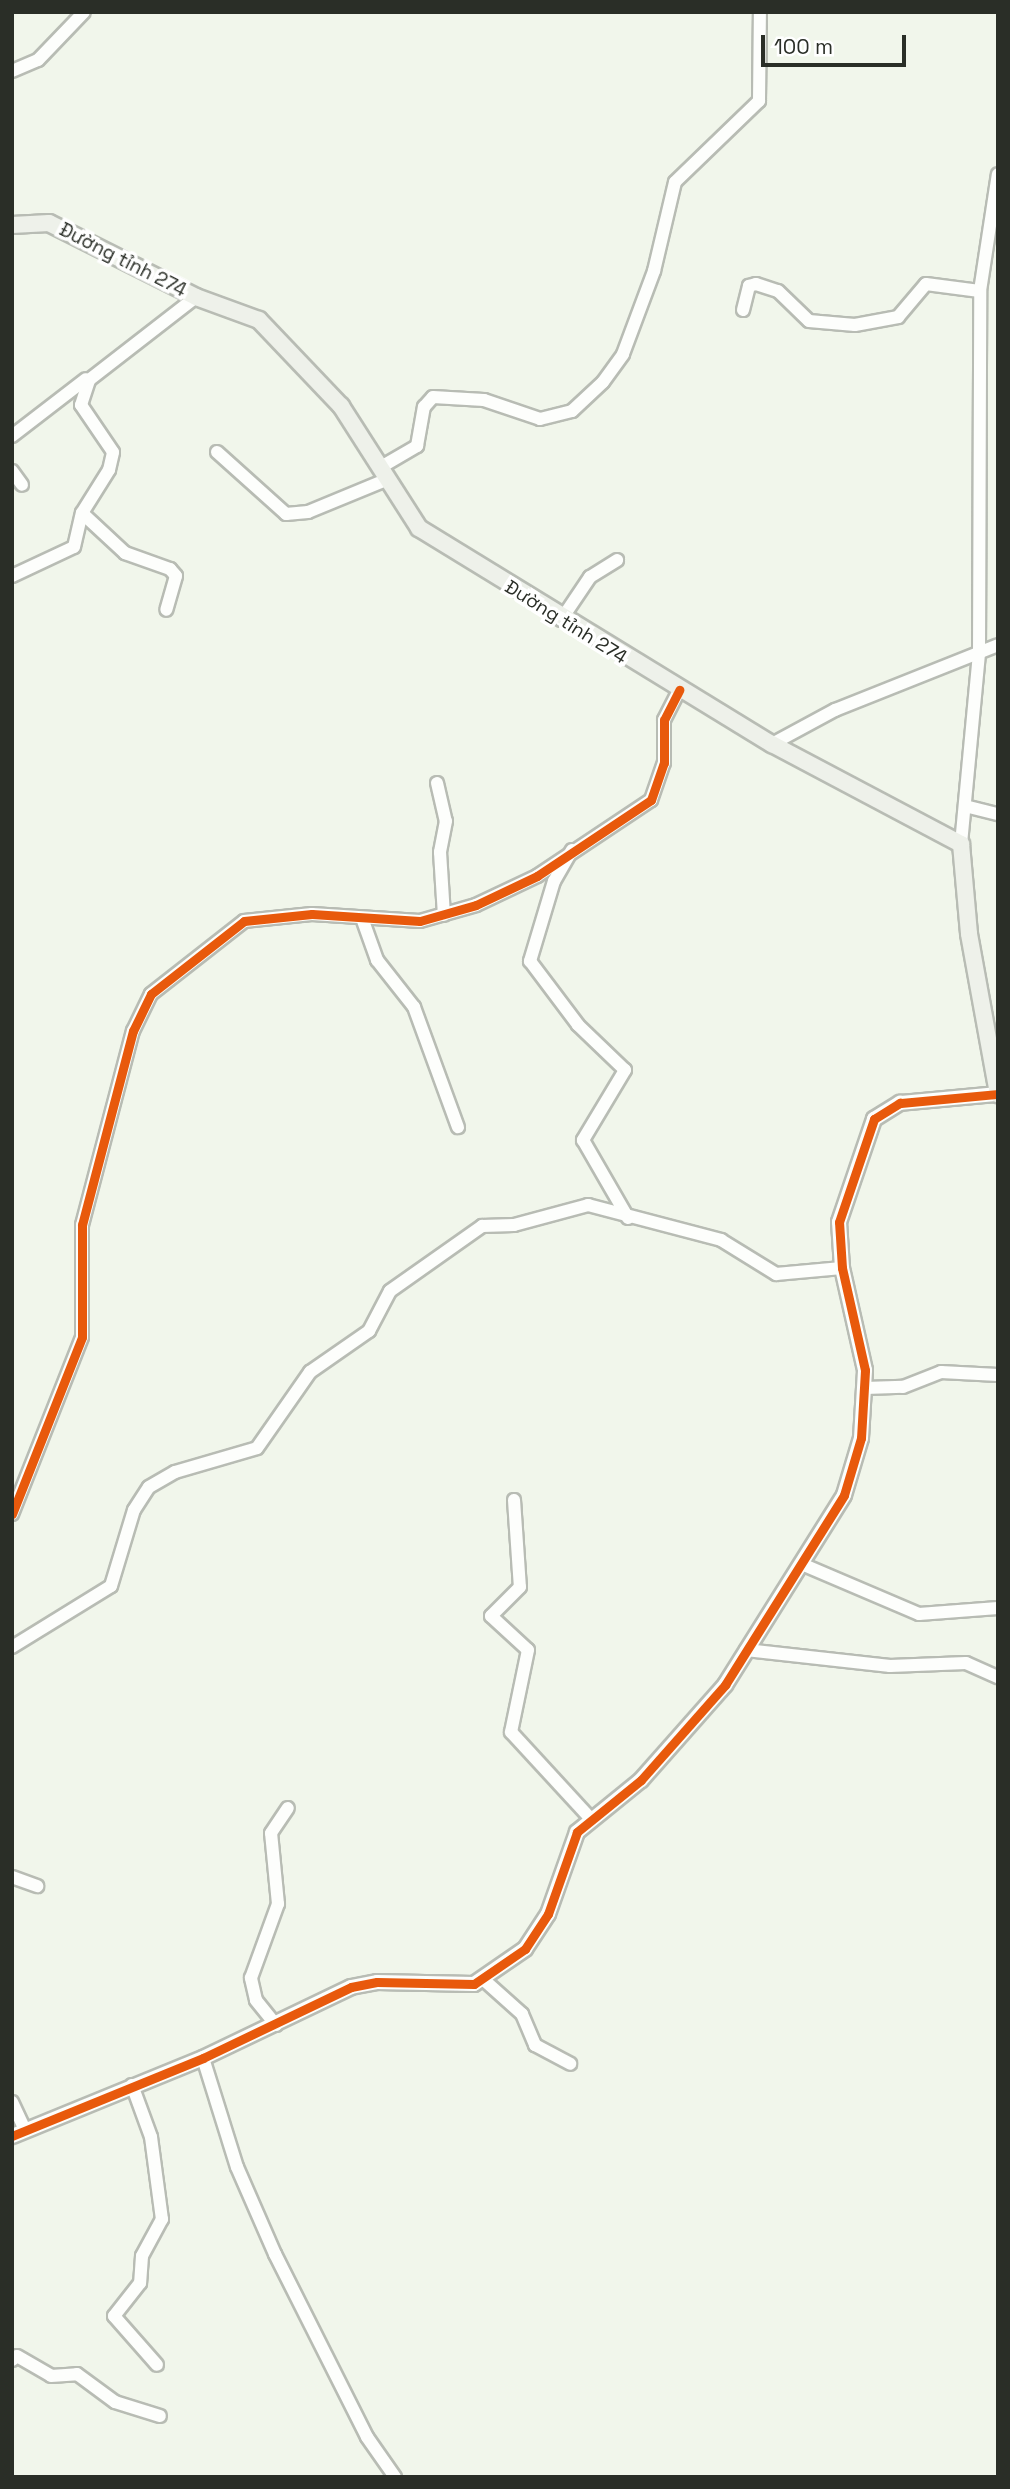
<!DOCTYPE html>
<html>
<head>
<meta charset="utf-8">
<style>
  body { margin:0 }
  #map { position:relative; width:1010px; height:2489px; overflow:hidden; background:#f1f6eb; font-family:"Space Grotesk",sans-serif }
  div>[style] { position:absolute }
  .roads { filter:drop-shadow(2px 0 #b8bcb4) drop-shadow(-2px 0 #b8bcb4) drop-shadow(0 2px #b8bcb4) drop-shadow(0 -2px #b8bcb4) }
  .minor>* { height:12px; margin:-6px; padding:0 6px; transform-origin:6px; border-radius:6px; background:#fdfefc }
  .tertiary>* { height:14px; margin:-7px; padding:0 7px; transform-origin:7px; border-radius:7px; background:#fdfefc }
  .secondary>* { height:16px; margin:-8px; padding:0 8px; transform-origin:8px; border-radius:8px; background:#eef1ea }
  .cycleway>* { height:9px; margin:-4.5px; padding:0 4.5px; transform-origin:4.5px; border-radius:4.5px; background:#e8590c }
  span { translate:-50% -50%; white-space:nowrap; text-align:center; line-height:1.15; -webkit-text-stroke:7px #fff; paint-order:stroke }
  .street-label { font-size:19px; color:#2a2e27 }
  .frame { position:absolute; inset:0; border:14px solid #2a2e27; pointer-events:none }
  .scale { position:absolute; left:761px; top:35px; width:145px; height:32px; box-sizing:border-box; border:4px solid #2a2e27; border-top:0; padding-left:9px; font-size:21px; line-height:24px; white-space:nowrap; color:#2a2e27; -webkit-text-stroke:5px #fff; paint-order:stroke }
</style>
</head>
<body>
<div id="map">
  <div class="roads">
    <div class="minor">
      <i style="left:12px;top:71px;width:28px;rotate:-23deg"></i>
      <i style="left:38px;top:60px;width:66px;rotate:-46.2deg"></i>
      <i style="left:743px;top:310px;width:25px;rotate:-76deg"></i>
      <i style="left:749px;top:286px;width:7px;rotate:-16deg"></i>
      <i style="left:756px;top:284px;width:23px;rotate:18deg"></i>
      <i style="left:778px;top:291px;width:43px;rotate:44.1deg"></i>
      <i style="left:809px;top:321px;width:46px;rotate:5deg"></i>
      <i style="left:855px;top:325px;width:44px;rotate:-10.5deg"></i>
      <i style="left:898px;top:317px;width:43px;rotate:-49.7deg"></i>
      <i style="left:926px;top:284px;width:54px;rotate:7.4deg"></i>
      <i style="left:12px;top:436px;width:93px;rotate:-37.6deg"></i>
      <i style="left:217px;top:452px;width:93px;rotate:41.9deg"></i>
      <i style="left:286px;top:514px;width:22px;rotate:-5deg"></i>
      <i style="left:308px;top:512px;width:87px;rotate:-22.4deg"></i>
      <i style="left:381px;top:467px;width:42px;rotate:-30.3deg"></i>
      <i style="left:417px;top:446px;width:40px;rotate:-80deg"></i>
      <i style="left:424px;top:407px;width:13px;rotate:-48deg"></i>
      <i style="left:433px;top:397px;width:51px;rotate:3.4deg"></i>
      <i style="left:484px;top:400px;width:59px;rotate:18.7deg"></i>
      <i style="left:540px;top:419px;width:33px;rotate:-14deg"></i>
      <i style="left:572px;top:411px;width:42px;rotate:-43.1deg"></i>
      <i style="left:603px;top:382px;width:34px;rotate:-54deg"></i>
      <i style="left:623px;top:354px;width:89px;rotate:-69.5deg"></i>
      <i style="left:654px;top:271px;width:91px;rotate:-76.7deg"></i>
      <i style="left:675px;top:182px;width:117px;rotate:-44deg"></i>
      <i style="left:759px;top:101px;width:89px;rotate:-89.4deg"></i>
      <i style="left:12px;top:471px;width:17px;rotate:54deg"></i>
      <i style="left:82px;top:513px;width:59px;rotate:42.9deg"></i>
      <i style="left:125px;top:553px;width:48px;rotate:19.6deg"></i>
      <i style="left:170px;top:569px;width:9px;rotate:49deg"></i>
      <i style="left:176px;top:576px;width:35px;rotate:106deg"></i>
      <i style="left:12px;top:576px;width:68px;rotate:-25.1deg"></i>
      <i style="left:74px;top:547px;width:35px;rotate:-77deg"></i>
      <i style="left:82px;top:513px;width:51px;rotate:-57.9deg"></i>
      <i style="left:109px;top:470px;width:18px;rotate:-77deg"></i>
      <i style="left:113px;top:452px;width:57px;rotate:-124.2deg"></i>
      <i style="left:81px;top:405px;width:26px;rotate:-72deg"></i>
      <i style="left:89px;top:380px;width:135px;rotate:-37.8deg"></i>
      <i style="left:561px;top:620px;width:52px;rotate:-56deg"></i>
      <i style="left:590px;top:577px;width:32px;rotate:-32deg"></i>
      <i style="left:772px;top:744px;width:72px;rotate:-28.4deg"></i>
      <i style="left:835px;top:710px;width:175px;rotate:-21.7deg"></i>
      <i style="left:437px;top:783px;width:39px;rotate:77deg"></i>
      <i style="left:446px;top:821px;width:32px;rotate:101deg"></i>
      <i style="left:440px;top:852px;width:63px;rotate:86.4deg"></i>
      <i style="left:969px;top:807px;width:30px;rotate:14deg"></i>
      <i style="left:961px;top:844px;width:191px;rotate:-84.6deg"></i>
      <i style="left:979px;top:654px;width:363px;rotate:-89.8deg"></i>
      <i style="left:980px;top:291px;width:118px;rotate:-81.3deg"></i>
      <i style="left:572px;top:850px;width:36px;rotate:120deg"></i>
      <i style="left:554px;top:881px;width:84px;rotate:106.7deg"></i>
      <i style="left:530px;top:961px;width:80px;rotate:53.1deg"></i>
      <i style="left:578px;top:1025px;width:65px;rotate:43.8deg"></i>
      <i style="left:625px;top:1070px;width:82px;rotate:121deg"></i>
      <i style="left:583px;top:1140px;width:90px;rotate:60deg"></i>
      <i style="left:362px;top:918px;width:45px;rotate:70.3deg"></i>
      <i style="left:377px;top:960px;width:60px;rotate:51.8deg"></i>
      <i style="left:414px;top:1007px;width:128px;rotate:69.9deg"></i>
      <i style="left:865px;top:1388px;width:38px;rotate:-2deg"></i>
      <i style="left:903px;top:1387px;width:41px;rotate:-21.5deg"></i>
      <i style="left:941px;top:1372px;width:57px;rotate:3deg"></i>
      <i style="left:514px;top:1500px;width:87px;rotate:86.1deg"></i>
      <i style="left:520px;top:1587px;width:41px;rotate:135deg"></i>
      <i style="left:491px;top:1616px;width:50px;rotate:42.6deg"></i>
      <i style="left:528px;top:1650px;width:84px;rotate:101.7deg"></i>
      <i style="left:511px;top:1732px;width:118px;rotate:47.4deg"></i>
      <i style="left:12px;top:1514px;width:190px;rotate:-68.4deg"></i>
      <i style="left:82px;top:1337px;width:112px;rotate:-90deg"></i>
      <i style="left:82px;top:1225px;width:201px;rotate:-75.3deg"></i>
      <i style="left:133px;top:1031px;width:41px;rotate:-64.1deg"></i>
      <i style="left:151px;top:994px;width:118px;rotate:-38.1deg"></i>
      <i style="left:244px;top:921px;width:68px;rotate:-5.9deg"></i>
      <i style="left:312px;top:914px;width:108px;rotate:3.7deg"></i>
      <i style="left:420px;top:921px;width:58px;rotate:-15.9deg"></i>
      <i style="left:476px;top:905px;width:68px;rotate:-25.4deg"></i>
      <i style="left:537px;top:876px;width:137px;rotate:-33.7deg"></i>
      <i style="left:651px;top:800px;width:39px;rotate:-71deg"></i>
      <i style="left:664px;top:763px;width:43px;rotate:-90deg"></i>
      <i style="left:664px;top:720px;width:34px;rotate:-63deg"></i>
      <i style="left:804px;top:1565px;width:125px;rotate:23.1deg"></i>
      <i style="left:919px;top:1614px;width:79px;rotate:-4.3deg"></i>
      <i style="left:12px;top:1647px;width:116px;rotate:-31.6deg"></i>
      <i style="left:111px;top:1586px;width:79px;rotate:-73.2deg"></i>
      <i style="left:134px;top:1510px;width:27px;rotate:-57deg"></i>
      <i style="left:149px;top:1487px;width:30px;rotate:-30deg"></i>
      <i style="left:175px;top:1472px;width:85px;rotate:-16.3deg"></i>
      <i style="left:257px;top:1448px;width:93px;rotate:-55.1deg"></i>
      <i style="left:310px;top:1372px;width:72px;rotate:-34.8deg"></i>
      <i style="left:369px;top:1331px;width:45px;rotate:-62.3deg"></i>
      <i style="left:390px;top:1291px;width:113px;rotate:-35.2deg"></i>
      <i style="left:482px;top:1226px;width:32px;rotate:-2deg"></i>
      <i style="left:514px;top:1225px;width:77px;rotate:-15.1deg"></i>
      <i style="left:588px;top:1205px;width:138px;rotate:14.7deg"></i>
      <i style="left:721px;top:1240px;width:65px;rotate:31.7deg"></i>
      <i style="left:776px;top:1274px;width:66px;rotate:-5.2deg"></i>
      <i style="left:746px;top:1650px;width:145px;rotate:6.3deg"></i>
      <i style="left:890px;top:1666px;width:76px;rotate:-2.3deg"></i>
      <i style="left:966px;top:1663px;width:35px;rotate:24deg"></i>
      <i style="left:12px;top:1877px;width:27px;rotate:20deg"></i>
      <i style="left:484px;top:1980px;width:51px;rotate:41.8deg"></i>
      <i style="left:522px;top:2014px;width:34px;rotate:67deg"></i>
      <i style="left:535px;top:2045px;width:40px;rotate:28deg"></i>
      <i style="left:276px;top:2025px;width:32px;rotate:-129deg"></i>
      <i style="left:256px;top:2000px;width:23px;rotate:-103deg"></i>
      <i style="left:251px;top:1978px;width:79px;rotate:-70deg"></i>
      <i style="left:278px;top:1904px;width:71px;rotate:-95.6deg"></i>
      <i style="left:271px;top:1833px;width:30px;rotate:-56deg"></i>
      <i style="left:203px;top:2058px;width:114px;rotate:72.7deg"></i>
      <i style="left:237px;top:2167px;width:95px;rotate:66.4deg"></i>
      <i style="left:275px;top:2254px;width:205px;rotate:63.3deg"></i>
      <i style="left:367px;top:2437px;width:49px;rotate:55deg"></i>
      <i style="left:132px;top:2085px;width:55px;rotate:69.9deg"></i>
      <i style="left:151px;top:2137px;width:83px;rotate:82.4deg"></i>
      <i style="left:162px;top:2219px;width:42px;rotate:118.4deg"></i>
      <i style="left:142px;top:2256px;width:27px;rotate:94deg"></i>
      <i style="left:140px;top:2283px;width:42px;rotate:128.2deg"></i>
      <i style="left:114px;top:2316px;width:65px;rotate:48.7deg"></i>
      <i style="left:12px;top:2102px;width:31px;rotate:65deg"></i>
      <i style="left:12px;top:2360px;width:6px;rotate:-39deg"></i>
      <i style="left:17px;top:2356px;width:39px;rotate:30deg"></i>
      <i style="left:51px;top:2376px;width:26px;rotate:-4deg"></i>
      <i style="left:77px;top:2374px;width:47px;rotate:36.4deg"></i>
      <i style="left:115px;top:2402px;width:47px;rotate:17.3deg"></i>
    </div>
    <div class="tertiary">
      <i style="left:12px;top:2136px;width:206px;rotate:-22.2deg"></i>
      <i style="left:203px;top:2058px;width:164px;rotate:-25.6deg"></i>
      <i style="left:351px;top:1987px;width:26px;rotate:-11deg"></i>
      <i style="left:377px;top:1982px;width:97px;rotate:1.2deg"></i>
      <i style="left:474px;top:1984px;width:62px;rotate:-34.5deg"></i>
      <i style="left:525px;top:1949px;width:42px;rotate:-56.7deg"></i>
      <i style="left:548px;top:1914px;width:87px;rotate:-70.5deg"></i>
      <i style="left:577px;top:1832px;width:82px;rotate:-39.1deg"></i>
      <i style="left:641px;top:1780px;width:127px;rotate:-48.5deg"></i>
      <i style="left:725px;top:1685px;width:224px;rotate:-57.9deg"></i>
      <i style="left:844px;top:1495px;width:59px;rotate:-73.4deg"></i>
      <i style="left:861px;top:1438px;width:68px;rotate:-86.6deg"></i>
      <i style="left:865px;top:1370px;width:105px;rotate:-102.7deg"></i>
      <i style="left:842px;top:1268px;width:46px;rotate:-93.7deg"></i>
      <i style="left:839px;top:1222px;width:109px;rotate:-71.2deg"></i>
      <i style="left:874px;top:1119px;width:31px;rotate:-32deg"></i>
      <i style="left:900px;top:1103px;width:97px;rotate:-5.3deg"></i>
    </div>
    <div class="secondary">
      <i style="left:12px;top:225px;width:37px;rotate:-3deg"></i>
      <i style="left:49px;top:223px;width:165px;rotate:26.7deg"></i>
      <i style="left:196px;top:297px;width:67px;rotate:20.1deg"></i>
      <i style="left:259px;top:320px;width:119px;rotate:46.4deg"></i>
      <i style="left:341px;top:406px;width:145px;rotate:57.4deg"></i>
      <i style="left:419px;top:528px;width:414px;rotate:31.5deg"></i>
      <i style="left:772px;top:744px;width:214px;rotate:27.9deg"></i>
      <i style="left:961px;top:844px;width:90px;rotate:84.9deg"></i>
      <i style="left:969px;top:934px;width:163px;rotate:79.7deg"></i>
    </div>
  </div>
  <div class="cycleway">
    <i style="left:12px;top:1514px;width:190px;rotate:-68.4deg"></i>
    <i style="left:82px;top:1337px;width:112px;rotate:-90deg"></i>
    <i style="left:82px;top:1225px;width:201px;rotate:-75.3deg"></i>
    <i style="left:133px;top:1031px;width:41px;rotate:-64.1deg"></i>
    <i style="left:151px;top:994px;width:118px;rotate:-38.1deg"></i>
    <i style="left:244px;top:921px;width:68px;rotate:-5.9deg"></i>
    <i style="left:312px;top:914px;width:108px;rotate:3.7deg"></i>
    <i style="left:420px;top:921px;width:58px;rotate:-15.9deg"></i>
    <i style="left:476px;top:905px;width:68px;rotate:-25.4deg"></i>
    <i style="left:537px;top:876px;width:137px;rotate:-33.7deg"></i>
    <i style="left:651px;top:800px;width:39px;rotate:-71deg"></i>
    <i style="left:664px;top:763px;width:43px;rotate:-90deg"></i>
    <i style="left:664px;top:720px;width:34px;rotate:-63deg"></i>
    <i style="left:12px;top:2136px;width:206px;rotate:-22.2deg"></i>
    <i style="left:203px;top:2058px;width:164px;rotate:-25.6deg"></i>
    <i style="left:351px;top:1987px;width:26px;rotate:-11deg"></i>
    <i style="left:377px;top:1982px;width:97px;rotate:1.2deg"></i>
    <i style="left:474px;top:1984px;width:62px;rotate:-34.5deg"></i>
    <i style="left:525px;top:1949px;width:42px;rotate:-56.7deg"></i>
    <i style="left:548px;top:1914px;width:87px;rotate:-70.5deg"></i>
    <i style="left:577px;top:1832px;width:82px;rotate:-39.1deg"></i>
    <i style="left:641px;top:1780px;width:127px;rotate:-48.5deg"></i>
    <i style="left:725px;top:1685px;width:224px;rotate:-57.9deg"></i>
    <i style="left:844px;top:1495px;width:59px;rotate:-73.4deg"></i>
    <i style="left:861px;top:1438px;width:68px;rotate:-86.6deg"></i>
    <i style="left:865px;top:1370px;width:105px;rotate:-102.7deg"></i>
    <i style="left:842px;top:1268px;width:46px;rotate:-93.7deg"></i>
    <i style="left:839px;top:1222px;width:109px;rotate:-71.2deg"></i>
    <i style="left:874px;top:1119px;width:31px;rotate:-32deg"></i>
    <i style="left:900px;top:1103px;width:97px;rotate:-5.3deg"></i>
  </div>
  <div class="street-label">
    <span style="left:123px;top:260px;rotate:27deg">Đường tỉnh 274</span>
    <span style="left:566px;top:622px;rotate:32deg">Đường tỉnh 274</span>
  </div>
  <div class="frame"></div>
  <div class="scale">100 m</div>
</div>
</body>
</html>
